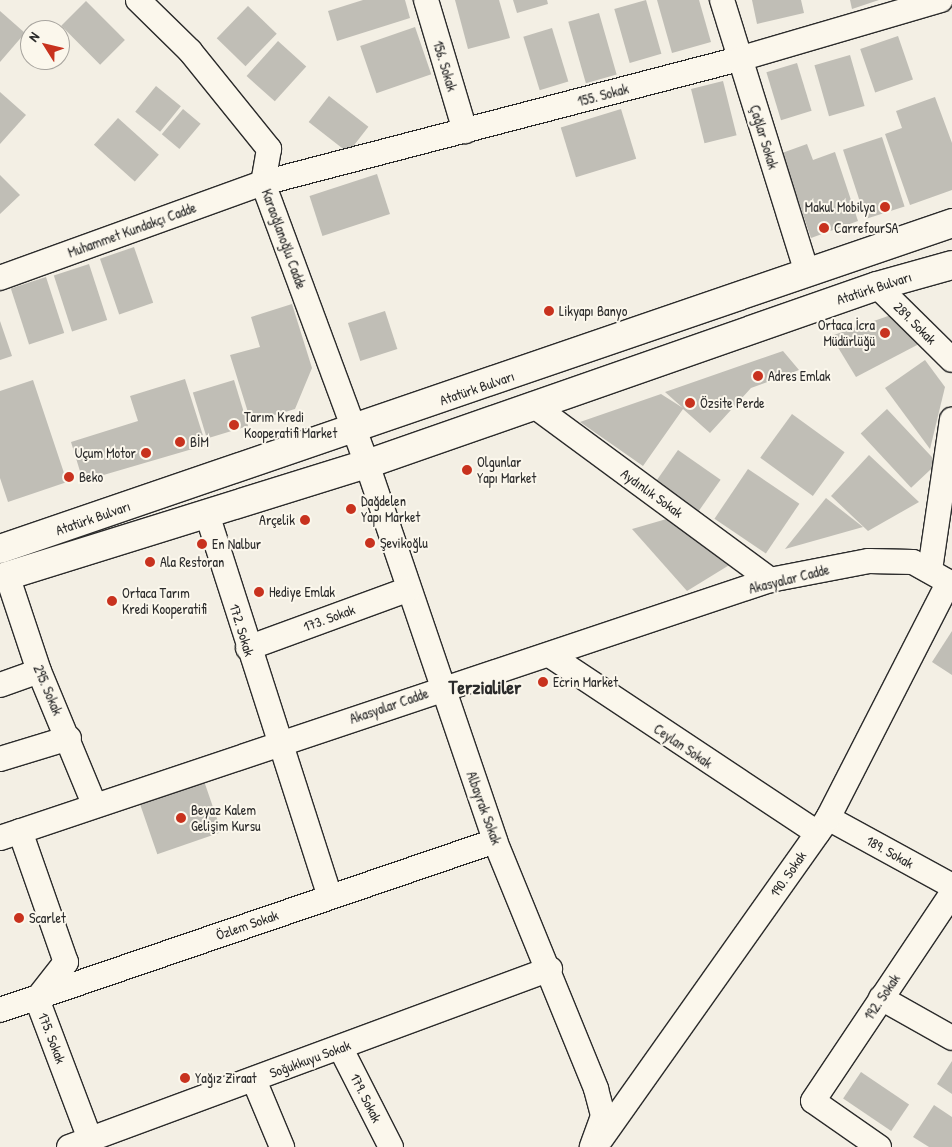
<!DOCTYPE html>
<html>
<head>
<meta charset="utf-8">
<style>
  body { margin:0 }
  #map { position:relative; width:952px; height:1147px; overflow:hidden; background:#f3efe4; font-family:"Patrick Hand",sans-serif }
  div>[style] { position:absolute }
  .building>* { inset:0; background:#c0beb6; transform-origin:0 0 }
  .roads { filter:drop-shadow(1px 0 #2b2b2b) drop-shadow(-1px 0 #2b2b2b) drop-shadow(0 1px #2b2b2b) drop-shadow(0 -1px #2b2b2b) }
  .minor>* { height:24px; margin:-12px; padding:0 12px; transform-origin:12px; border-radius:12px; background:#fbf7ec }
  .secondary>* { height:28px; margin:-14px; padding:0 14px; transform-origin:14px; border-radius:14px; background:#fbf7ec }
  .dots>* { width:14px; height:14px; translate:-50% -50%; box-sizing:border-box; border:2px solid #fbf7ec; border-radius:50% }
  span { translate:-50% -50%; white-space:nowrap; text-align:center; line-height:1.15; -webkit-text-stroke:4px #fbf7ec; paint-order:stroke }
  .street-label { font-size:14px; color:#2b2b2b }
  .poi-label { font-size:14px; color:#2b2b2b }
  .right { translate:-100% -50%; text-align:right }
  .left { translate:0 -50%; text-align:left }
  .district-label { font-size:19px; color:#2b2b2b; font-weight:700 }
  .north { position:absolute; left:20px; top:20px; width:50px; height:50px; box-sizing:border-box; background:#fbf7ec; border:1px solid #a8a59f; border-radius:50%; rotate:306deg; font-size:14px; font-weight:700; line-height:20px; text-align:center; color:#2b2b2b }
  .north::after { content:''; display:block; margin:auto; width:18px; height:22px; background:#c8321e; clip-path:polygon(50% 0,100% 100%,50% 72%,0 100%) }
</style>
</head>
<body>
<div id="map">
  <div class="building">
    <i style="clip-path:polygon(363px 0,405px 0,410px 18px,337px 41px,328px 11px)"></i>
    <i style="clip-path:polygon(455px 0,499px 0,510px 38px,468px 49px)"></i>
    <i style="clip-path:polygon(513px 0,547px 0,548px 4px,517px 13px)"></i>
    <i style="left:646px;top:0;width:56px;height:33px;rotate:74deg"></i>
    <i style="clip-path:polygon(657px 0,699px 0,711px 42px,672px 53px)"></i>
    <i style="clip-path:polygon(752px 0,801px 0,804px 13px,757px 24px)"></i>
    <i style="clip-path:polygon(850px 0,879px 0,852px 9px)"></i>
    <i style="left:86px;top:1px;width:55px;height:35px;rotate:45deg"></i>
    <i style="left:248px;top:6px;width:40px;height:45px;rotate:44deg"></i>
    <i style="clip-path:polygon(0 11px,25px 33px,0 62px)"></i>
    <i style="left:599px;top:13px;width:64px;height:32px;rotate:74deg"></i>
    <i style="left:415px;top:27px;width:50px;height:58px;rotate:71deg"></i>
    <i style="left:552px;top:28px;width:56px;height:30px;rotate:73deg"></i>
    <i style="left:898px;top:36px;width:46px;height:40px;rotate:71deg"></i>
    <i style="left:278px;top:41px;width:38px;height:47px;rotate:42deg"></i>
    <i style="left:850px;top:55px;width:53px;height:37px;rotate:74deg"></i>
    <i style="left:797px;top:63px;width:50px;height:32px;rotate:73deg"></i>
    <i style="left:723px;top:81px;width:56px;height:33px;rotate:76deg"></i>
    <i style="left:156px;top:86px;width:32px;height:33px;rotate:39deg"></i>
    <i style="clip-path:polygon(0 92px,26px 115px,0 144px)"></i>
    <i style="left:329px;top:96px;width:50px;height:33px;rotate:38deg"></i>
    <i style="clip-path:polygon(935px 97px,952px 143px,952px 190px,910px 205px,885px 134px,902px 128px,896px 111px)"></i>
    <i style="left:183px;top:109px;width:23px;height:33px;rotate:40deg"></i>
    <i style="left:621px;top:109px;width:52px;height:63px;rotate:73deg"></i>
    <i style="left:118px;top:118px;width:55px;height:36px;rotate:42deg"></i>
    <i style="left:882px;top:137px;width:73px;height:41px;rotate:72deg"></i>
    <i style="clip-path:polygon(807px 144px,813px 160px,835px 152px,858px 221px,811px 238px,782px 153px)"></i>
    <i style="left:377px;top:174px;width:42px;height:71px;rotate:72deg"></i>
    <i style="clip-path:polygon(0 175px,20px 195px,0 214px)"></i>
    <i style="left:134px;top:247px;width:59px;height:36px;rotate:71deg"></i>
    <i style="left:89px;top:264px;width:59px;height:37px;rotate:72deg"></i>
    <i style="left:46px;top:277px;width:59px;height:37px;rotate:72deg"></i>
    <i style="clip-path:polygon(292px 304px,312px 368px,295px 409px,251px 422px,230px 355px,260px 347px,251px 317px)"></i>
    <i style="left:385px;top:311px;width:40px;height:39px;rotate:72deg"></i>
    <i style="clip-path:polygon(891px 315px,919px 344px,856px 377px,831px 336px)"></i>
    <i style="clip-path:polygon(0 321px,12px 356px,0 360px)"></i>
    <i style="clip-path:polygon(783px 351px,799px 370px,751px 388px,710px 433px,683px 409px,643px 466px,580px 422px,661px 394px,683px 408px,665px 392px)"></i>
    <i style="clip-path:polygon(925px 360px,945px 387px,930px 449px,885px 388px)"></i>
    <i style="clip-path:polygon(185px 379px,206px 445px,83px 481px,71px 442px,138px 421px,130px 396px)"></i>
    <i style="clip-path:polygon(33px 380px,67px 482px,8px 502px,0 478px,0 391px)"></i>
    <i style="left:234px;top:380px;width:48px;height:43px;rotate:73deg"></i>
    <i style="left:887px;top:409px;width:74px;height:36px;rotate:47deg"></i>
    <i style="left:792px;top:414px;width:65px;height:54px;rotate:36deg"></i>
    <i style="left:678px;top:450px;width:52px;height:40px;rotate:35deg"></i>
    <i style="clip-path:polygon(869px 455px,919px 502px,868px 531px,831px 496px)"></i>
    <i style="left:748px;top:469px;width:62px;height:60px;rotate:34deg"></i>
    <i style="clip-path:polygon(826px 498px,863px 527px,785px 549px)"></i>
    <i style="clip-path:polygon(670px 518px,731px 564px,687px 591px,632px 529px)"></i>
    <i style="clip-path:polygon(952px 631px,952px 675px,932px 662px)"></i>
    <i style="left:204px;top:781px;width:54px;height:68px;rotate:71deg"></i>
    <i style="clip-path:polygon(952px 1061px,952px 1094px,937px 1084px)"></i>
    <i style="left:861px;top:1072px;width:58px;height:32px;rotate:34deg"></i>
    <i style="clip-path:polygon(934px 1105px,952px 1117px,952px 1147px,929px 1147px,913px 1137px)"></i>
  </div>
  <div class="roads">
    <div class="minor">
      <i style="left:138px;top:0;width:73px;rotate:44.4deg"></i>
      <i style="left:190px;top:51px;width:126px;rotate:51.1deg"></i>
      <i style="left:269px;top:149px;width:35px;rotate:100deg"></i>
      <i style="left:263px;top:183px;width:300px;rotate:69.7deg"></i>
      <i style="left:367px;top:464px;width:398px;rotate:71.2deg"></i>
      <i style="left:495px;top:841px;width:268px;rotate:67.8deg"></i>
      <i style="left:596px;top:1089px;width:28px;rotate:75deg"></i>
      <i style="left:603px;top:1116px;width:33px;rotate:110deg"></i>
      <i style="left:426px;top:0;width:137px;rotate:73.4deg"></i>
      <i style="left:722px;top:0;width:286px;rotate:72.7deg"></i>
      <i style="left:0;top:278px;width:280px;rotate:-19.9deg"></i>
      <i style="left:263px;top:183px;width:492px;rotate:-14.6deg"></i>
      <i style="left:739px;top:59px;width:210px;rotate:-16.3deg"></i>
      <i style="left:877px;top:286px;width:105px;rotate:44.6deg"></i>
      <i style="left:533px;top:405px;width:295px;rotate:36.4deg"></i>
      <i style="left:207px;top:514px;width:401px;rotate:72.2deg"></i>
      <i style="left:930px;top:570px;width:152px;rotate:-81.7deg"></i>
      <i style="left:7px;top:575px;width:101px;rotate:71.6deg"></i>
      <i style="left:39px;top:671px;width:144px;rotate:67.5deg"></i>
      <i style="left:248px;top:648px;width:171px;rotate:-20.1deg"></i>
      <i style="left:551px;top:656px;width:320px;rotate:33.6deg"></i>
      <i style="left:0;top:685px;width:41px;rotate:-19.7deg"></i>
      <i style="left:0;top:759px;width:72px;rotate:-16.9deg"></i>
      <i style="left:828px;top:818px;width:141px;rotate:28.7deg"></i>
      <i style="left:20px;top:831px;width:139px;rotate:70.7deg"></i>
      <i style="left:66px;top:962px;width:47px;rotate:128.1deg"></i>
      <i style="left:37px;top:999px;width:150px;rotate:69.3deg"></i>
      <i style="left:0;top:838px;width:812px;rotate:-18.52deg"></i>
      <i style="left:770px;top:580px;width:101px;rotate:-10.9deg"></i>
      <i style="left:869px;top:561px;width:44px;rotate:1.3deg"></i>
      <i style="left:913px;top:562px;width:45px;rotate:29.4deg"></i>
      <i style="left:881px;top:998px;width:81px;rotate:29.4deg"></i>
      <i style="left:0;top:1010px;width:523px;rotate:-18.85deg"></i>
      <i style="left:341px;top:1049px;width:110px;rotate:63deg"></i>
      <i style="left:254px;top:1080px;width:73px;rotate:67.3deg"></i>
      <i style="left:601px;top:1139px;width:393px;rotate:-54.7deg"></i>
      <i style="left:828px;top:818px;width:265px;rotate:-62.9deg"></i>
      <i style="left:69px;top:1147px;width:513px;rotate:-20.31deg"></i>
      <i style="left:879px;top:1147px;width:80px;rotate:-145.1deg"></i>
      <i style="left:813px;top:1101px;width:250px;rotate:-56.2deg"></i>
    </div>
    <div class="secondary">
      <i style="left:0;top:549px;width:1006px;rotate:-18.9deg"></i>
      <i style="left:0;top:578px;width:384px;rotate:-17.3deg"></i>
      <i style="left:367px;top:464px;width:540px;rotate:-19.24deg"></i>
      <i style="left:877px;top:286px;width:78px;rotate:-15.6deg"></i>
    </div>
  </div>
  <div class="dots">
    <i style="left:885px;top:207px;background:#c8321e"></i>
    <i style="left:824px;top:228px;background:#c8321e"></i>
    <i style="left:549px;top:311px;background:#c8321e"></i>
    <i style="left:885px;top:333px;background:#c8321e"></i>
    <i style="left:758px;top:376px;background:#c8321e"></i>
    <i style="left:690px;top:403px;background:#c8321e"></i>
    <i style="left:234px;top:425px;background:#c8321e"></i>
    <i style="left:180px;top:442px;background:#c8321e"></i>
    <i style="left:146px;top:453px;background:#c8321e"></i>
    <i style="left:467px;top:470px;background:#c8321e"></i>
    <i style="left:69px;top:477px;background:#c8321e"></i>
    <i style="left:351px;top:509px;background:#c8321e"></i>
    <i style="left:305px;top:520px;background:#c8321e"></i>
    <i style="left:370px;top:543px;background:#c8321e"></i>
    <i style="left:202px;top:544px;background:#c8321e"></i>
    <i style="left:150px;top:562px;background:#c8321e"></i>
    <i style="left:259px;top:592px;background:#c8321e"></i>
    <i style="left:112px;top:601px;background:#c8321e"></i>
    <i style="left:543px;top:682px;background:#c8321e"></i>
    <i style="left:181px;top:818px;background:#c8321e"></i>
    <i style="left:19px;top:918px;background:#c8321e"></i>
    <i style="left:185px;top:1078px;background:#c8321e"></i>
  </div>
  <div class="street-label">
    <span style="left:445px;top:66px;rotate:73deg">156. Sokak</span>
    <span style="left:603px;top:95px;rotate:-15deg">155. Sokak</span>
    <span style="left:764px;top:137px;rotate:73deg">Çağlar Sokak</span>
    <span style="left:132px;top:230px;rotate:-20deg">Muhammet Kundakçı Cadde</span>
    <span style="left:284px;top:239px;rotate:70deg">Karaoğlanoğlu Cadde</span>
    <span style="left:874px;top:288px;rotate:-18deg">Atatürk Bulvarı</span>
    <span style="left:915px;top:323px;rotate:45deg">289. Sokak</span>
    <span style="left:477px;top:388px;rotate:-19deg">Atatürk Bulvarı</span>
    <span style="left:652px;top:493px;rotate:36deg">Aydınlık Sokak</span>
    <span style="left:93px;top:518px;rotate:-19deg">Atatürk Bulvarı</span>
    <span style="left:789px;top:579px;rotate:-14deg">Akasyalar Cadde</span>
    <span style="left:329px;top:618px;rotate:-20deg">173. Sokak</span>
    <span style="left:242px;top:630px;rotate:73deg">172. Sokak</span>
    <span style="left:48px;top:690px;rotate:67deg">295. Sokak</span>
    <span style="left:389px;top:706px;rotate:-19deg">Akasyalar Cadde</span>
    <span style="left:683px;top:746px;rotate:34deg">Ceylan Sokak</span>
    <span style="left:484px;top:808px;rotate:70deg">Albayrak Sokak</span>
    <span style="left:890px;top:852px;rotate:29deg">189. Sokak</span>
    <span style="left:788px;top:874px;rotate:-55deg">190. Sokak</span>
    <span style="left:247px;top:925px;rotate:-19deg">Özlem Sokak</span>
    <span style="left:882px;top:997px;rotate:-56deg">192. Sokak</span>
    <span style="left:52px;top:1038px;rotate:69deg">175. Sokak</span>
    <span style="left:310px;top:1059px;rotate:-20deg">Soğukkuyu Sokak</span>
    <span style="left:366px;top:1098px;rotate:63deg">179. Sokak</span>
  </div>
  <div class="poi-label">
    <span class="right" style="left:875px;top:207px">Makul Mobilya</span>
    <span class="left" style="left:834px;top:228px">CarrefourSA</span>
    <span class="left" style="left:559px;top:311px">Likyapı Banyo</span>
    <span class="right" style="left:875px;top:333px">Ortaca İcra<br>Müdürlüğü</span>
    <span class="left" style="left:768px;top:376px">Adres Emlak</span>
    <span class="left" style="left:700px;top:403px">Özsite Perde</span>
    <span class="left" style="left:244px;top:425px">Tarım Kredi<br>Kooperatifi Market</span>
    <span class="left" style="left:190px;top:442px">BİM</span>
    <span class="right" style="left:136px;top:453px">Uçum Motor</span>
    <span class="left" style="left:477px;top:470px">Olgunlar<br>Yapı Market</span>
    <span class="left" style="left:79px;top:477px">Beko</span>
    <span class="left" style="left:361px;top:509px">Dağdelen<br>Yapı Market</span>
    <span class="right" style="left:295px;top:520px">Arçelik</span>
    <span class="left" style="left:380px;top:543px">Şevikoğlu</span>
    <span class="left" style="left:212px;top:544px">En Nalbur</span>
    <span class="left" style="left:160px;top:562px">Ala Restoran</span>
    <span class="left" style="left:269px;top:592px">Hediye Emlak</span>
    <span class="left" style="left:122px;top:601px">Ortaca Tarım<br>Kredi Kooperatifi</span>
    <span class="left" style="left:553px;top:682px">Ecrin Market</span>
    <span class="left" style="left:191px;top:818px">Beyaz Kalem<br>Gelişim Kursu</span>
    <span class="left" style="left:29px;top:918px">Scarlet</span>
    <span class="left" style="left:195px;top:1078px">Yağız Ziraat</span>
  </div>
  <div class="district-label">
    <span style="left:485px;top:688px">Terzialiler</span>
  </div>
  <div class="north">N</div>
</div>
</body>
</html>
